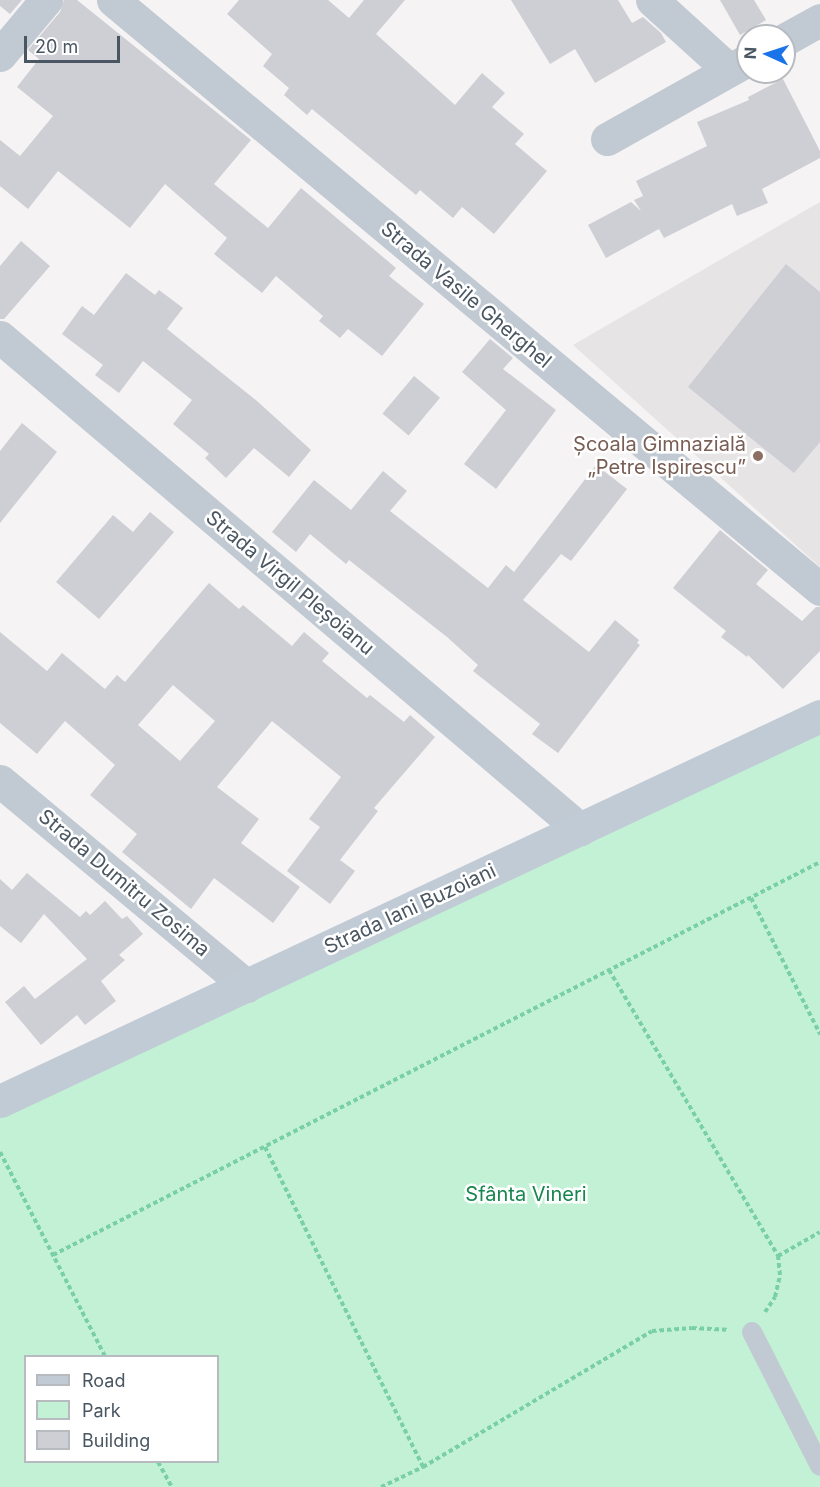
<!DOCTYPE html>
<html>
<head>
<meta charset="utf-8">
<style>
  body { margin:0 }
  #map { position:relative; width:820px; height:1487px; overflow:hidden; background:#f5f3f3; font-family:Inter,sans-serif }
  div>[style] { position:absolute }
  .education>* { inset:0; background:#e6e4e5 }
  .green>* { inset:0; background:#c3f1d5 }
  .building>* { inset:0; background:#cdcfd5; transform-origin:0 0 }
  .path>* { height:4px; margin-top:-2px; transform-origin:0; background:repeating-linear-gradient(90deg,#7ad0a6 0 4.5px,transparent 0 7.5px) }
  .lane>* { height:20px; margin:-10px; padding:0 10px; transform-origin:10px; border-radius:10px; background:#c1cad2 }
  .street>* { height:33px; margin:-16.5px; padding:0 16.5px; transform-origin:16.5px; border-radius:16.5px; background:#c1cad2 }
  .secondary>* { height:33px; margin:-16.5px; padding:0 16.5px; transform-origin:16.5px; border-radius:16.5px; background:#c1cbd6 }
  .dots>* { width:16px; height:16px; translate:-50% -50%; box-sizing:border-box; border:3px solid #fff; border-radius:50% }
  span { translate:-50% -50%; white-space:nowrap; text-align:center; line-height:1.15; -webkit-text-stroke:5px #fff; paint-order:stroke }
  .street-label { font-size:20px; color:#4a5661 }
  .education-label { font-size:20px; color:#785e54 }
  .right { translate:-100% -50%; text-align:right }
  .park-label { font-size:20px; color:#17864f }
  .legend { position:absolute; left:24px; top:1355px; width:195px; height:108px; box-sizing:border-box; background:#fff; border:2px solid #b7bbc0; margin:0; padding:8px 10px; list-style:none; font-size:18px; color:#4a5661 }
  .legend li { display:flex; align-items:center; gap:12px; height:30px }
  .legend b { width:30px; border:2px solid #b7bbc0 }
  .north { position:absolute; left:736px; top:24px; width:60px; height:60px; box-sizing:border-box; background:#fff; border:2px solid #b7bbc0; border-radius:50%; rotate:273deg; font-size:16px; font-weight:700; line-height:24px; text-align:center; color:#4a5661 }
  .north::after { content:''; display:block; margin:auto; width:21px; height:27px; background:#1a73e8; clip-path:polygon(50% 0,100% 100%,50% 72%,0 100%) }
  .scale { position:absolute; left:24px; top:36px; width:96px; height:27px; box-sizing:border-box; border:3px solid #4a5661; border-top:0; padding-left:8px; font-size:18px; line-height:21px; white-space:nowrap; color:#4a5661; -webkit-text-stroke:4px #fff; paint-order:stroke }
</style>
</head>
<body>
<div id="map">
  <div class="education">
    <i style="clip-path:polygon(820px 202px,820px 567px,573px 345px)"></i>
  </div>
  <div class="green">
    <i style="clip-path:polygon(evenodd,820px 733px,820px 1487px,0 1487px,0 1117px,820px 733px,26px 1356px,218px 1356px,218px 1462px,26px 1462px,26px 1356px)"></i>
  </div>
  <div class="building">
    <i style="clip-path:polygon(0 0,22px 0,10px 14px,0 6px)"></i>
    <i style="clip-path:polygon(64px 0,77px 0,251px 140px,214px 184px,268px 228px,301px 188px,396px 268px,389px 276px,424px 304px,382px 356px,348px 329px,340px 338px,319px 321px,323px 316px,276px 276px,262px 293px,214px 254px,227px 238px,165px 184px,130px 228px,58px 171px,28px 209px,0 186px,0 140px,20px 156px,53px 116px,17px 87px,39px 59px,28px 50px,60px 12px)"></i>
    <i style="clip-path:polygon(239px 0,328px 0,349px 18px,364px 0,405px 0,376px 34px,455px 105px,482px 73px,505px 93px,492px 107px,524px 134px,515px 144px,547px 171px,494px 234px,462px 207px,453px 218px,420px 190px,416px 195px,312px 109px,307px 115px,284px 95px,289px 88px,263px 66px,272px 54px,227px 14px)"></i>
    <i style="clip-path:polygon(511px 0,618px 0,632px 23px,643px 17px,661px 33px,666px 42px,595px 83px,575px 49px,550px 64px)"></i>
    <i style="clip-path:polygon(720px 0,754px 0,766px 20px,740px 35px)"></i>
    <i style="clip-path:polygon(783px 79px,820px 151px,820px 158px,762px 189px,768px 203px,737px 216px,732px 204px,664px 238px,659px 229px,606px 258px,588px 225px,631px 202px,641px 211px,634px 200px,643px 196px,636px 181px,707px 146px,697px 122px,749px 100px,748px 97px)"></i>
    <i style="clip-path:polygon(21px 241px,50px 266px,4px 319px,0 319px,0 266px)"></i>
    <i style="clip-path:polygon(786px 264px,820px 292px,820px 442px,794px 473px,688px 387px)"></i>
    <i style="clip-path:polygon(126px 273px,155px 295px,159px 290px,183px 308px,167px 329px,257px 401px,311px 450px,289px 477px,254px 448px,226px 478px,205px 458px,209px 454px,173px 424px,192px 400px,143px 361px,119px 393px,95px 375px,103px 365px,62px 334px,82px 306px,94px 315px)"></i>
    <i style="clip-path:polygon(490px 339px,513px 358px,503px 369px,556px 410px,496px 489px,464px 464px,506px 410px,462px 372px)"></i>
    <i style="left:414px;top:376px;width:34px;height:49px;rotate:40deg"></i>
    <i style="clip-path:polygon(22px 423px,57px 452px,0 523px,0 451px)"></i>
    <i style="clip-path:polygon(596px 465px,627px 489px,571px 561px,561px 554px,523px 600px,589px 652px,615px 620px,639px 640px,637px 643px,640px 645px,558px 753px,532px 734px,540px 724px,473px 671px,478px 665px,447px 637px,349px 560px,346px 564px,310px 534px,296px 552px,272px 532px,314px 480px,351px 510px,383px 471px,407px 491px,390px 511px,488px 588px,506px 565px,514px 572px)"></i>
    <i style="clip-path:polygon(150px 512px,174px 532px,99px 619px,56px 582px,113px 515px,133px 532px)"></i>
    <i style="clip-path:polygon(720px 530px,768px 570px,756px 584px,802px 621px,816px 607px,820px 607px,820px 651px,783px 689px,748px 655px,747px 657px,721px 637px,726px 631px,673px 588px)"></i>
    <i style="clip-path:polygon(evenodd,209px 583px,239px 609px,243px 605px,292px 646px,304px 632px,329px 653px,322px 661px,367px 698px,370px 695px,404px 722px,410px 715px,435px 737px,374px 808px,378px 811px,340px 860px,355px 871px,330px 904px,287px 871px,320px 827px,309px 819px,341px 777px,272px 721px,217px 787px,259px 819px,241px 843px,300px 887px,273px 923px,214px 878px,191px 909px,122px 852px,137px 834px,90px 795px,115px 765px,65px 721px,37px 754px,0 723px,0 632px,47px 671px,62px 653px,105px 689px,117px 675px,125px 682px,209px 583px,173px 685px,215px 721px,180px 761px,138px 725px,173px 685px)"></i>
    <i style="clip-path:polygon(27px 873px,80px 917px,86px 911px,90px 915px,105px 901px,122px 919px,127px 916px,143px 934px,119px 955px,125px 960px,101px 981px,116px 1001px,85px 1025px,77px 1015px,41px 1045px,5px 1002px,24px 986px,35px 999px,87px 959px,44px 914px,21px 943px,0 926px,0 879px,12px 890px)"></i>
  </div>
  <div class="path">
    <i style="left:751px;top:898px;width:153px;rotate:63.1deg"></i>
    <i style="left:609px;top:970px;width:332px;rotate:59.4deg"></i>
    <i style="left:265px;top:1147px;width:357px;rotate:63.7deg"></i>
    <i style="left:0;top:1152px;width:229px;rotate:62.8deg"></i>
    <i style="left:53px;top:1255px;width:862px;rotate:-27.13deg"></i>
    <i style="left:765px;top:1312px;width:18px;rotate:-56deg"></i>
    <i style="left:775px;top:1297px;width:23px;rotate:-77deg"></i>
    <i style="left:780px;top:1275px;width:19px;rotate:-96deg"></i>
    <i style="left:778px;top:1256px;width:48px;rotate:-29.7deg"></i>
    <i style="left:158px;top:1462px;width:29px;rotate:61deg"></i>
    <i style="left:381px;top:1487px;width:47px;rotate:-25.5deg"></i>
    <i style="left:423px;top:1467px;width:266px;rotate:-30.7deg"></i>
    <i style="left:652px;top:1331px;width:40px;rotate:-4.3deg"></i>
    <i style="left:692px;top:1328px;width:35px;rotate:3deg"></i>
  </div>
  <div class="lane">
    <i style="left:752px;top:1332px;width:150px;rotate:63.1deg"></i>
  </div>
  <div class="street">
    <i style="left:113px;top:0;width:920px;rotate:39.8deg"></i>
    <i style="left:652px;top:0;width:104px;rotate:42.3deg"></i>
    <i style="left:784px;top:40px;width:41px;rotate:-29.1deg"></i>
    <i style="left:0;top:55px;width:72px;rotate:-50.1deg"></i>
    <i style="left:607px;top:139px;width:162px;rotate:-29.3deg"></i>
    <i style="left:0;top:337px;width:761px;rotate:40.31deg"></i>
    <i style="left:0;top:781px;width:321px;rotate:39.7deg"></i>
  </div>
  <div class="secondary">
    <i style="left:0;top:1101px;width:906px;rotate:-25.15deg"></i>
  </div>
  <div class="dots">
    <i style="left:758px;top:456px;background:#8d6e63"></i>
  </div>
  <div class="street-label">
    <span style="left:466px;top:295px;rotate:40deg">Strada Vasile Gherghel</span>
    <span style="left:290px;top:583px;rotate:40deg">Strada Virgil Pleșoianu</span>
    <span style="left:124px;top:883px;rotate:40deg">Strada Dumitru Zosima</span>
    <span style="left:410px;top:909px;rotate:-25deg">Strada Iani Buzoiani</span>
  </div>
  <div class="education-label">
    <span class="right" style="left:746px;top:456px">Școala Gimnazială<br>„Petre Ispirescu”</span>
  </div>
  <div class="park-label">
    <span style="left:526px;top:1194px">Sfânta Vineri</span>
  </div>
  <ul class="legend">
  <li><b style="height:8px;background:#c1cbd6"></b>Road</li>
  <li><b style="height:16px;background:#c3f1d5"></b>Park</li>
  <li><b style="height:16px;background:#cdcfd5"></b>Building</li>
  </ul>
  <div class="north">N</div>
  <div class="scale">20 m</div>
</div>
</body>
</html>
